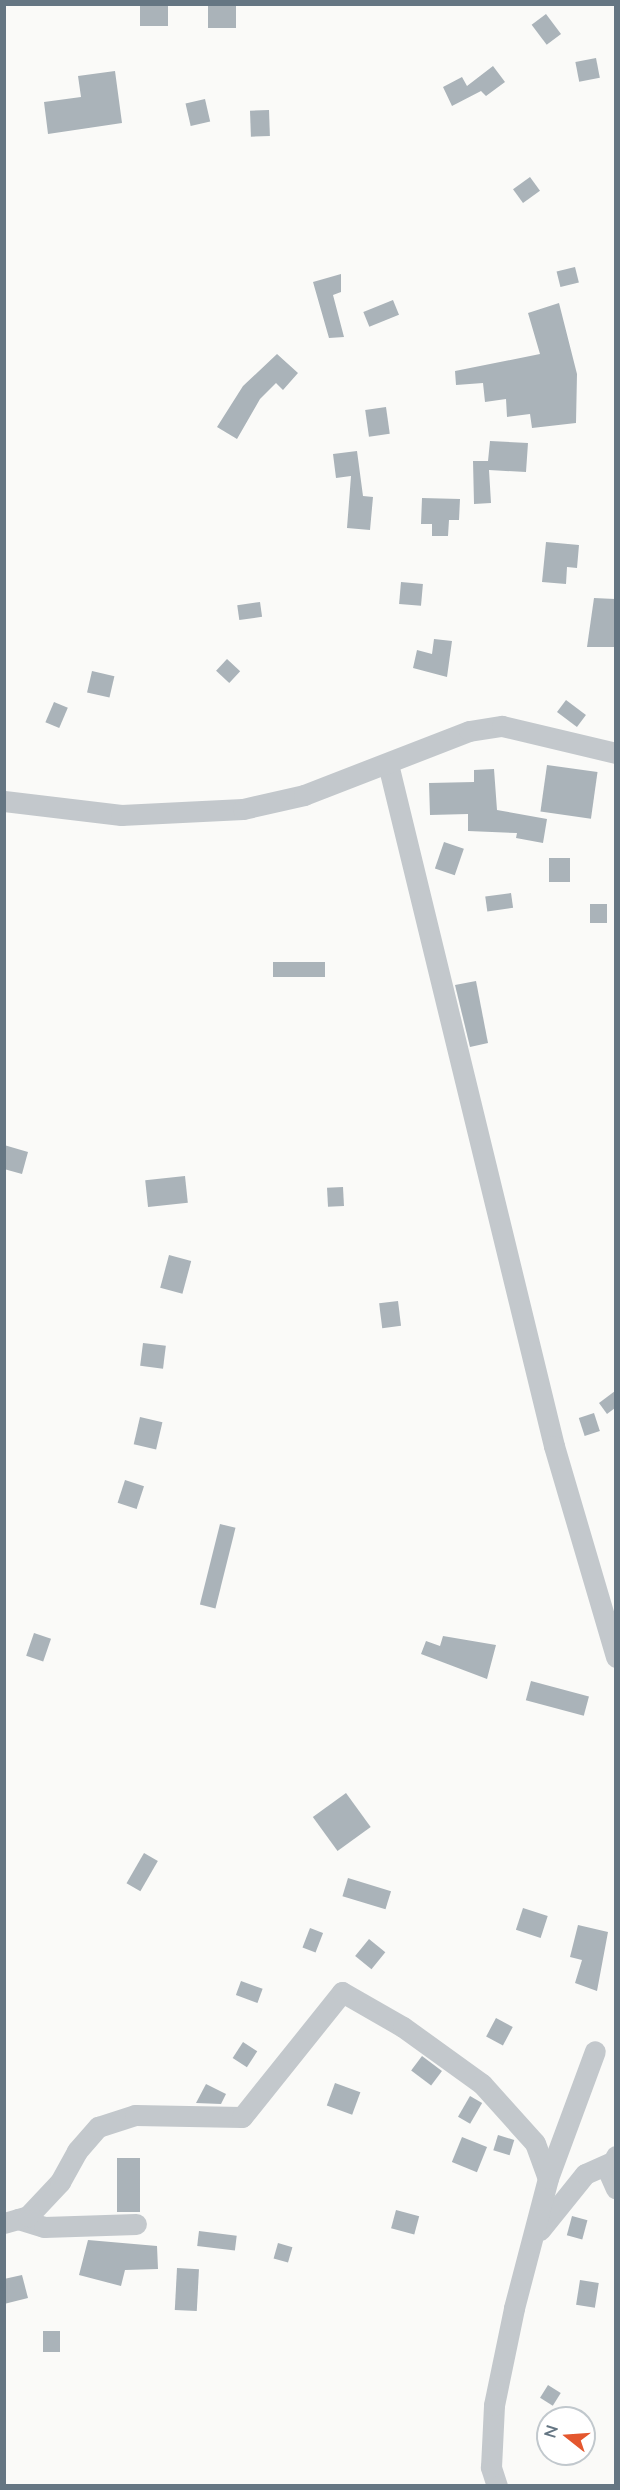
<!DOCTYPE html>
<html>
<head>
<meta charset="utf-8">
<style>
  body { margin:0 }
  #map { position:relative; width:620px; height:2490px; overflow:hidden; background:#fafaf8; font-family:Lato,sans-serif }
  div>[style] { position:absolute }
  .building>* { inset:0; background:#aab3b9; transform-origin:0 0 }
  .minor>* { height:21px; margin:-10.5px; padding:0 10.5px; transform-origin:10.5px; border-radius:10.5px; background:#c3c8cc }
  span { translate:-50% -50%; white-space:nowrap; text-align:center; line-height:1.15; -webkit-text-stroke:6px #fff; paint-order:stroke }
  .frame { position:absolute; inset:0; border:6px solid #657683; pointer-events:none }
  .north { position:absolute; left:536px; top:2406px; width:60px; height:60px; box-sizing:border-box; background:#fff; border:2px solid #c1c8cd; border-radius:50%; rotate:287deg; font-size:16px; font-weight:700; line-height:24px; text-align:center; color:#657683 }
  .north::after { content:''; display:block; margin:auto; width:21px; height:27px; background:#e4572e; clip-path:polygon(50% 0,100% 100%,50% 72%,0 100%) }
</style>
</head>
<body>
<div id="map">
  <div class="building">
    <i style="left:140px;top:4px;width:28px;height:22px"></i>
    <i style="left:208px;top:4px;width:28px;height:24px"></i>
    <i style="left:546px;top:14px;width:25px;height:18px;rotate:53deg"></i>
    <i style="left:596px;top:58px;width:20px;height:21px;rotate:79deg"></i>
    <i style="clip-path:polygon(493px 66px,505px 82px,486px 96px,481px 91px,452px 106px,443px 87px,462px 77px,467px 86px)"></i>
    <i style="clip-path:polygon(115px 71px,122px 123px,48px 134px,44px 102px,81px 97px,78px 76px)"></i>
    <i style="left:205px;top:99px;width:23px;height:20px;rotate:77deg"></i>
    <i style="left:269px;top:110px;width:26px;height:19px;rotate:88deg"></i>
    <i style="left:530px;top:177px;width:17px;height:21px;rotate:54deg"></i>
    <i style="left:575px;top:267px;width:16px;height:19px;rotate:76deg"></i>
    <i style="clip-path:polygon(341px 274px,341px 292px,333px 295px,344px 337px,329px 338px,313px 282px)"></i>
    <i style="left:393px;top:300px;width:16px;height:32px;rotate:68deg"></i>
    <i style="clip-path:polygon(559px 303px,577px 374px,576px 423px,532px 428px,530px 414px,507px 417px,506px 399px,485px 402px,483px 383px,456px 385px,455px 371px,540px 354px,528px 313px)"></i>
    <i style="clip-path:polygon(277px 354px,298px 373px,283px 390px,276px 383px,260px 399px,237px 439px,217px 427px,243px 386px)"></i>
    <i style="left:386px;top:407px;width:27px;height:21px;rotate:82deg"></i>
    <i style="clip-path:polygon(490px 441px,528px 443px,526px 472px,489px 470px,491px 503px,474px 504px,473px 461px,488px 461px)"></i>
    <i style="clip-path:polygon(357px 451px,363px 496px,373px 497px,370px 530px,347px 528px,351px 476px,336px 478px,333px 454px)"></i>
    <i style="clip-path:polygon(422px 498px,460px 499px,459px 520px,449px 520px,448px 536px,432px 536px,432px 524px,421px 524px)"></i>
    <i style="clip-path:polygon(546px 542px,579px 545px,577px 568px,567px 567px,566px 584px,542px 582px)"></i>
    <i style="left:401px;top:582px;width:22px;height:22px;rotate:5deg"></i>
    <i style="clip-path:polygon(594px 598px,615px 599px,615px 647px,587px 647px)"></i>
    <i style="left:260px;top:602px;width:15px;height:23px;rotate:82deg"></i>
    <i style="clip-path:polygon(434px 639px,452px 641px,447px 677px,413px 668px,417px 650px,432px 654px)"></i>
    <i style="left:227px;top:659px;width:18px;height:16px;rotate:43deg"></i>
    <i style="left:92px;top:671px;width:23px;height:22px;rotate:13deg"></i>
    <i style="left:566px;top:700px;width:25px;height:15px;rotate:37deg"></i>
    <i style="left:54px;top:702px;width:15px;height:22px;rotate:23deg"></i>
    <i style="left:547px;top:765px;width:51px;height:47px;rotate:8deg"></i>
    <i style="clip-path:polygon(494px 769px,497px 810px,547px 819px,543px 843px,516px 838px,517px 833px,468px 831px,468px 814px,430px 815px,429px 783px,474px 782px,474px 770px)"></i>
    <i style="left:444px;top:842px;width:21px;height:28px;rotate:19deg"></i>
    <i style="left:549px;top:858px;width:21px;height:24px"></i>
    <i style="left:511px;top:893px;width:15px;height:26px;rotate:82deg"></i>
    <i style="left:590px;top:904px;width:17px;height:19px"></i>
    <i style="left:325px;top:962px;width:15px;height:52px;rotate:90deg"></i>
    <i style="clip-path:polygon(476px 981px,488px 1043px,470px 1047px,455px 985px)"></i>
    <i style="clip-path:polygon(4px 1145px,28px 1152px,22px 1174px,4px 1169px)"></i>
    <i style="left:185px;top:1176px;width:27px;height:40px;rotate:84deg"></i>
    <i style="left:343px;top:1187px;width:19px;height:16px;rotate:87deg"></i>
    <i style="left:169px;top:1255px;width:23px;height:34px;rotate:15deg"></i>
    <i style="left:398px;top:1301px;width:25px;height:19px;rotate:83deg"></i>
    <i style="left:143px;top:1343px;width:23px;height:23px;rotate:7deg"></i>
    <i style="clip-path:polygon(615px 1391px,615px 1408px,607px 1414px,599px 1403px)"></i>
    <i style="left:594px;top:1413px;width:19px;height:16px;rotate:72deg"></i>
    <i style="left:140px;top:1417px;width:23px;height:28px;rotate:13deg"></i>
    <i style="left:125px;top:1480px;width:20px;height:24px;rotate:18deg"></i>
    <i style="left:220px;top:1524px;width:16px;height:83px;rotate:14deg"></i>
    <i style="left:34px;top:1633px;width:18px;height:24px;rotate:19deg"></i>
    <i style="clip-path:polygon(443px 1636px,496px 1645px,487px 1679px,421px 1654px,426px 1641px,440px 1646px)"></i>
    <i style="left:531px;top:1681px;width:60px;height:20px;rotate:15deg"></i>
    <i style="left:346px;top:1793px;width:42px;height:41px;rotate:54deg"></i>
    <i style="left:144px;top:1853px;width:16px;height:35px;rotate:30deg"></i>
    <i style="left:348px;top:1878px;width:45px;height:19px;rotate:17deg"></i>
    <i style="left:523px;top:1908px;width:26px;height:23px;rotate:18deg"></i>
    <i style="clip-path:polygon(578px 1925px,608px 1932px,597px 1991px,575px 1983px,582px 1960px,570px 1957px)"></i>
    <i style="left:310px;top:1928px;width:14px;height:21px;rotate:21deg"></i>
    <i style="left:369px;top:1939px;width:21px;height:22px;rotate:39deg"></i>
    <i style="left:241px;top:1981px;width:23px;height:15px;rotate:20deg"></i>
    <i style="left:496px;top:2018px;width:19px;height:21px;rotate:28deg"></i>
    <i style="left:243px;top:2042px;width:17px;height:19px;rotate:33deg"></i>
    <i style="left:422px;top:2056px;width:25px;height:18px;rotate:37deg"></i>
    <i style="left:335px;top:2083px;width:27px;height:24px;rotate:20deg"></i>
    <i style="clip-path:polygon(206px 2084px,226px 2094px,221px 2104px,196px 2103px)"></i>
    <i style="left:470px;top:2096px;width:14px;height:24px;rotate:30deg"></i>
    <i style="left:498px;top:2135px;width:17px;height:16px;rotate:17deg"></i>
    <i style="left:462px;top:2137px;width:27px;height:27px;rotate:22deg"></i>
    <i style="left:117px;top:2158px;width:23px;height:54px"></i>
    <i style="left:396px;top:2210px;width:24px;height:19px;rotate:15deg"></i>
    <i style="left:572px;top:2216px;width:16px;height:20px;rotate:15deg"></i>
    <i style="left:199px;top:2231px;width:38px;height:15px;rotate:7deg"></i>
    <i style="clip-path:polygon(88px 2240px,157px 2246px,158px 2269px,125px 2270px,121px 2286px,79px 2275px)"></i>
    <i style="left:278px;top:2243px;width:15px;height:16px;rotate:16deg"></i>
    <i style="left:177px;top:2268px;width:22px;height:42px;rotate:3deg"></i>
    <i style="clip-path:polygon(22px 2275px,28px 2298px,4px 2304px,4px 2279px)"></i>
    <i style="left:580px;top:2280px;width:19px;height:25px;rotate:9deg"></i>
    <i style="left:43px;top:2331px;width:17px;height:21px"></i>
    <i style="left:548px;top:2385px;width:15px;height:15px;rotate:32deg"></i>
  </div>
  <div class="minor">
    <i style="left:388px;top:764px;width:702px;rotate:76.32deg"></i>
    <i style="left:554px;top:1446px;width:220px;rotate:73.6deg"></i>
    <i style="left:4px;top:801px;width:118px;rotate:6.8deg"></i>
    <i style="left:121px;top:815px;width:122px;rotate:-2.8deg"></i>
    <i style="left:243px;top:809px;width:63px;rotate:-12.9deg"></i>
    <i style="left:304px;top:795px;width:177px;rotate:-21.2deg"></i>
    <i style="left:469px;top:731px;width:33px;rotate:-9deg"></i>
    <i style="left:502px;top:726px;width:117px;rotate:13.3deg"></i>
    <i style="left:616px;top:2156px;width:18px;rotate:112deg"></i>
    <i style="left:609px;top:2173px;width:17px;rotate:66deg"></i>
    <i style="left:18px;top:2219px;width:27px;rotate:17deg"></i>
    <i style="left:44px;top:2227px;width:92px;rotate:-1.9deg"></i>
    <i style="left:4px;top:2223px;width:25px;rotate:-16deg"></i>
    <i style="left:28px;top:2216px;width:47px;rotate:-46.7deg"></i>
    <i style="left:60px;top:2182px;width:35px;rotate:-61deg"></i>
    <i style="left:77px;top:2151px;width:32px;rotate:-49deg"></i>
    <i style="left:98px;top:2127px;width:39px;rotate:-18deg"></i>
    <i style="left:135px;top:2115px;width:107px;rotate:1.1deg"></i>
    <i style="left:242px;top:2117px;width:160px;rotate:-51.3deg"></i>
    <i style="left:342px;top:1992px;width:70px;rotate:29.8deg"></i>
    <i style="left:403px;top:2027px;width:97px;rotate:35.8deg"></i>
    <i style="left:482px;top:2084px;width:79px;rotate:48.1deg"></i>
    <i style="left:535px;top:2143px;width:37px;rotate:70deg"></i>
    <i style="left:540px;top:2230px;width:72px;rotate:-51.2deg"></i>
    <i style="left:585px;top:2174px;width:30px;rotate:-24deg"></i>
    <i style="left:497px;top:2486px;width:20px;rotate:-108deg"></i>
    <i style="left:491px;top:2467px;width:62px;rotate:-87.2deg"></i>
    <i style="left:494px;top:2405px;width:99px;rotate:-78.3deg"></i>
    <i style="left:514px;top:2308px;width:134px;rotate:-75.3deg"></i>
    <i style="left:548px;top:2178px;width:135px;rotate:-69.7deg"></i>
  </div>
  <div class="frame"></div>
  <div class="north">N</div>
</div>
</body>
</html>
